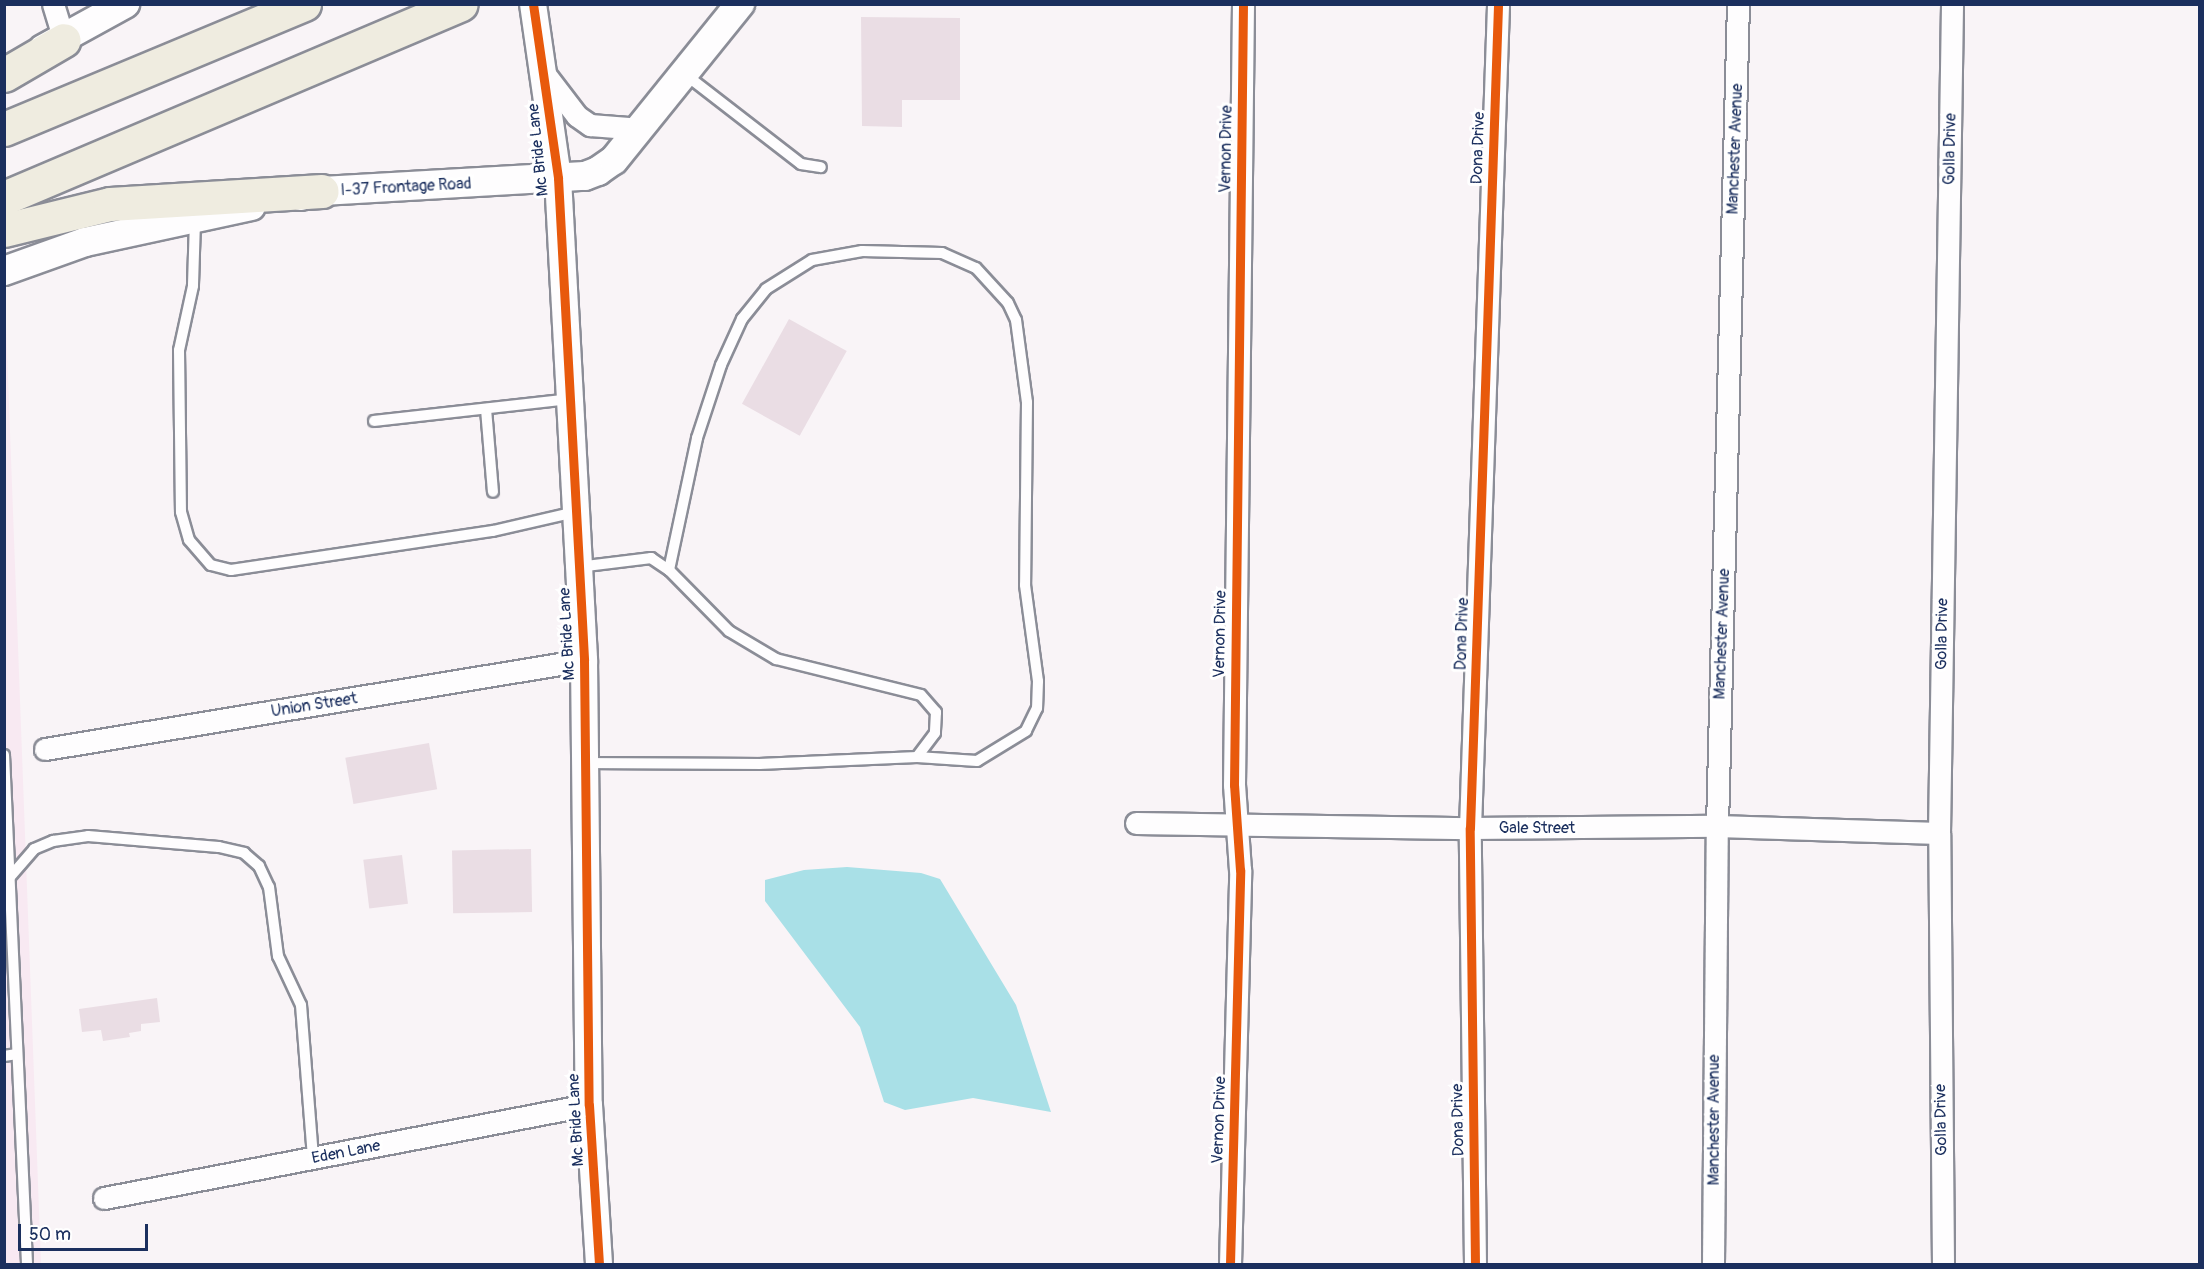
<!DOCTYPE html>
<html>
<head>
<meta charset="utf-8">
<style>
  body { margin:0 }
  #map { position:relative; width:2204px; height:1269px; overflow:hidden; background:#f9f4f7; font-family:Pangolin,sans-serif }
  div>[style] { position:absolute }
  .built>* { inset:0; background:#f8e9f2 }
  .water>* { inset:0; background:#a9e0e7 }
  .building>* { inset:0; background:#eadde4; transform-origin:0 0 }
  .roads { filter:drop-shadow(2px 0 #8b8d97) drop-shadow(-2px 0 #8b8d97) drop-shadow(0 2px #8b8d97) drop-shadow(0 -2px #8b8d97) }
  .service>* { height:10px; margin:-5px; padding:0 5px; transform-origin:5px; border-radius:5px; background:#fefdfe }
  .minor>* { height:21px; margin:-10.5px; padding:0 10.5px; transform-origin:10.5px; border-radius:10.5px; background:#fefdfe }
  .tertiary>* { height:26px; margin:-13px; padding:0 13px; transform-origin:13px; border-radius:13px; background:#fefdfe }
  .secondary>* { height:28px; margin:-14px; padding:0 14px; transform-origin:14px; border-radius:14px; background:#fefdfe }
  .motorway>* { height:33px; margin:-16.5px; padding:0 16.5px; transform-origin:16.5px; border-radius:16.5px; background:#efece0 }
  .cycleway>* { height:9px; margin:-4.5px; padding:0 4.5px; transform-origin:4.5px; border-radius:4.5px; background:#e8590c }
  span { translate:-50% -50%; white-space:nowrap; text-align:center; line-height:1.15; -webkit-text-stroke:6px #fff; paint-order:stroke }
  .street-label { font-size:16px; color:#1b2f5e }
  .frame { position:absolute; inset:0; border:6px solid #1b2f5e; pointer-events:none }
  .scale { position:absolute; left:18px; top:1224px; width:130px; height:27px; box-sizing:border-box; border:3px solid #1b2f5e; border-top:0; padding-left:8px; font-size:18px; line-height:21px; white-space:nowrap; color:#1b2f5e; -webkit-text-stroke:4px #fff; paint-order:stroke }
</style>
</head>
<body>
<div id="map">
  <div class="built">
    <i style="clip-path:polygon(4px 297px,5px 297px,41px 1264px,5px 1264px)"></i>
  </div>
  <div class="water">
    <i style="clip-path:polygon(847px 867px,921px 873px,940px 879px,1016px 1005px,1051px 1112px,973px 1098px,905px 1110px,884px 1102px,860px 1027px,765px 901px,765px 880px,804px 870px)"></i>
  </div>
  <div class="building">
    <i style="clip-path:polygon(861px 17px,960px 18px,960px 100px,902px 100px,902px 127px,862px 126px)"></i>
    <i style="left:789px;top:319px;width:66px;height:97px;rotate:29deg"></i>
    <i style="left:429px;top:743px;width:47px;height:85px;rotate:80deg"></i>
    <i style="left:531px;top:849px;width:63px;height:79px;rotate:89deg"></i>
    <i style="left:402px;top:855px;width:49px;height:39px;rotate:83deg"></i>
    <i style="clip-path:polygon(157px 998px,160px 1022px,141px 1024px,141px 1031px,129px 1033px,130px 1037px,103px 1041px,101px 1030px,82px 1032px,79px 1009px)"></i>
  </div>
  <div class="roads">
    <div class="service">
      <i style="left:686px;top:75px;width:145px;rotate:37.7deg"></i>
      <i style="left:801px;top:164px;width:20px;rotate:9deg"></i>
      <i style="left:195px;top:221px;width:65px;rotate:91.8deg"></i>
      <i style="left:193px;top:286px;width:66px;rotate:102.3deg"></i>
      <i style="left:179px;top:350px;width:162px;rotate:89.3deg"></i>
      <i style="left:181px;top:512px;width:29px;rotate:74deg"></i>
      <i style="left:189px;top:540px;width:33px;rotate:49deg"></i>
      <i style="left:211px;top:565px;width:21px;rotate:14deg"></i>
      <i style="left:231px;top:570px;width:265px;rotate:-8.5deg"></i>
      <i style="left:493px;top:531px;width:84px;rotate:-13deg"></i>
      <i style="left:486px;top:409px;width:83px;rotate:85.2deg"></i>
      <i style="left:374px;top:421px;width:196px;rotate:-6.4deg"></i>
      <i style="left:578px;top:567px;width:74px;rotate:-7deg"></i>
      <i style="left:651px;top:558px;width:22px;rotate:34deg"></i>
      <i style="left:669px;top:570px;width:86px;rotate:45.5deg"></i>
      <i style="left:729px;top:631px;width:55px;rotate:30.8deg"></i>
      <i style="left:776px;top:659px;width:149px;rotate:13.9deg"></i>
      <i style="left:921px;top:695px;width:23px;rotate:49deg"></i>
      <i style="left:936px;top:712px;width:21px;rotate:93deg"></i>
      <i style="left:935px;top:733px;width:30px;rotate:127deg"></i>
      <i style="left:917px;top:757px;width:158px;rotate:177.5deg"></i>
      <i style="left:759px;top:764px;width:174px;rotate:-179.7deg"></i>
      <i style="left:669px;top:570px;width:135px;rotate:-78deg"></i>
      <i style="left:697px;top:438px;width:77px;rotate:-71.8deg"></i>
      <i style="left:721px;top:365px;width:51px;rotate:-65.5deg"></i>
      <i style="left:742px;top:319px;width:38px;rotate:-51deg"></i>
      <i style="left:766px;top:289px;width:54px;rotate:-32.2deg"></i>
      <i style="left:812px;top:260px;width:51px;rotate:-10.2deg"></i>
      <i style="left:862px;top:251px;width:80px;rotate:1.4deg"></i>
      <i style="left:942px;top:253px;width:37px;rotate:24deg"></i>
      <i style="left:976px;top:268px;width:47px;rotate:47.6deg"></i>
      <i style="left:1008px;top:303px;width:19px;rotate:65deg"></i>
      <i style="left:1016px;top:320px;width:83px;rotate:82.4deg"></i>
      <i style="left:1027px;top:402px;width:183px;rotate:90.6deg"></i>
      <i style="left:1025px;top:585px;width:97px;rotate:82.3deg"></i>
      <i style="left:1038px;top:681px;width:27px;rotate:92deg"></i>
      <i style="left:1037px;top:708px;width:25px;rotate:116deg"></i>
      <i style="left:1026px;top:731px;width:57px;rotate:148.5deg"></i>
      <i style="left:977px;top:761px;width:60px;rotate:-176.2deg"></i>
      <i style="left:4px;top:755px;width:510px;rotate:87.41deg"></i>
      <i style="left:10px;top:877px;width:37px;rotate:-49deg"></i>
      <i style="left:34px;top:849px;width:21px;rotate:-23deg"></i>
      <i style="left:53px;top:841px;width:35px;rotate:-8deg"></i>
      <i style="left:88px;top:836px;width:131px;rotate:4.8deg"></i>
      <i style="left:219px;top:847px;width:26px;rotate:13deg"></i>
      <i style="left:244px;top:853px;width:20px;rotate:41deg"></i>
      <i style="left:259px;top:866px;width:23px;rotate:65deg"></i>
      <i style="left:269px;top:887px;width:70px;rotate:82.6deg"></i>
      <i style="left:278px;top:956px;width:54px;rotate:64.9deg"></i>
      <i style="left:301px;top:1005px;width:153px;rotate:85.5deg"></i>
      <i style="left:4px;top:1056px;width:13px;rotate:-9deg"></i>
    </div>
    <div class="minor">
      <i style="left:53px;top:4px;width:38px;rotate:73deg"></i>
      <i style="left:544px;top:73px;width:54px;rotate:52.5deg"></i>
      <i style="left:577px;top:116px;width:16px;rotate:35deg"></i>
      <i style="left:590px;top:125px;width:51px;rotate:4.5deg"></i>
      <i style="left:45px;top:749px;width:546px;rotate:-9.38deg"></i>
      <i style="left:1136px;top:823px;width:334px;rotate:0.9deg"></i>
      <i style="left:1470px;top:828px;width:247px;rotate:-0.5deg"></i>
      <i style="left:1717px;top:826px;width:222px;rotate:1.8deg"></i>
      <i style="left:104px;top:1198px;width:494px;rotate:-10.9deg"></i>
      <i style="left:1230px;top:1264px;width:394px;rotate:-88.5deg"></i>
      <i style="left:1240px;top:870px;width:85px;rotate:-94deg"></i>
      <i style="left:1234px;top:785px;width:781px;rotate:-89.34deg"></i>
      <i style="left:1475px;top:1264px;width:436px;rotate:-90.7deg"></i>
      <i style="left:1470px;top:828px;width:824px;rotate:-88.05deg"></i>
      <i style="left:1713px;top:1264px;width:438px;rotate:-89.5deg"></i>
      <i style="left:1717px;top:826px;width:822px;rotate:-88.54deg"></i>
      <i style="left:1943px;top:1264px;width:431px;rotate:-90.5deg"></i>
      <i style="left:1939px;top:833px;width:829px;rotate:-89.1deg"></i>
    </div>
    <div class="tertiary">
      <i style="left:533px;top:4px;width:176px;rotate:81.8deg"></i>
      <i style="left:558px;top:178px;width:483px;rotate:86.9deg"></i>
      <i style="left:584px;top:660px;width:445px;rotate:89.4deg"></i>
      <i style="left:589px;top:1105px;width:159px;rotate:86.4deg"></i>
    </div>
    <div class="secondary">
      <i style="left:43px;top:49px;width:94px;rotate:-28.8deg"></i>
      <i style="left:300px;top:196px;width:23px;rotate:-13deg"></i>
      <i style="left:322px;top:191px;width:263px;rotate:-3.3deg"></i>
      <i style="left:585px;top:176px;width:14px;rotate:-21deg"></i>
      <i style="left:598px;top:171px;width:19px;rotate:-35deg"></i>
      <i style="left:614px;top:160px;width:201px;rotate:-51.1deg"></i>
      <i style="left:4px;top:271px;width:86px;rotate:-19.7deg"></i>
      <i style="left:85px;top:242px;width:170px;rotate:-12.2deg"></i>
    </div>
    <div class="motorway">
      <i style="left:4px;top:75px;width:69px;rotate:-30.3deg"></i>
      <i style="left:4px;top:129px;width:325px;rotate:-22.6deg"></i>
      <i style="left:4px;top:198px;width:496px;rotate:-23deg"></i>
      <i style="left:4px;top:230px;width:109px;rotate:-13.8deg"></i>
      <i style="left:110px;top:204px;width:212px;rotate:-3.5deg"></i>
    </div>
  </div>
  <div class="cycleway">
    <i style="left:533px;top:4px;width:176px;rotate:81.8deg"></i>
    <i style="left:558px;top:178px;width:483px;rotate:86.9deg"></i>
    <i style="left:584px;top:660px;width:445px;rotate:89.4deg"></i>
    <i style="left:589px;top:1105px;width:159px;rotate:86.4deg"></i>
    <i style="left:1230px;top:1264px;width:394px;rotate:-88.5deg"></i>
    <i style="left:1240px;top:870px;width:85px;rotate:-94deg"></i>
    <i style="left:1234px;top:785px;width:781px;rotate:-89.34deg"></i>
    <i style="left:1475px;top:1264px;width:436px;rotate:-90.7deg"></i>
    <i style="left:1470px;top:828px;width:824px;rotate:-88.05deg"></i>
  </div>
  <div class="street-label">
    <span style="left:1478px;top:148px;rotate:-88deg">Dona Drive</span>
    <span style="left:1226px;top:149px;rotate:-89deg">Vernon Drive</span>
    <span style="left:1735px;top:149px;rotate:-88deg">Manchester Avenue</span>
    <span style="left:1950px;top:149px;rotate:-89deg">Golla Drive</span>
    <span style="left:538px;top:150px;rotate:-96deg">Mc Bride Lane</span>
    <span style="left:406px;top:187px;rotate:-3deg">I-37 Frontage Road</span>
    <span style="left:567px;top:634px;rotate:-93deg">Mc Bride Lane</span>
    <span style="left:1220px;top:634px;rotate:-89deg">Vernon Drive</span>
    <span style="left:1462px;top:634px;rotate:-88deg">Dona Drive</span>
    <span style="left:1722px;top:634px;rotate:-88deg">Manchester Avenue</span>
    <span style="left:1942px;top:634px;rotate:-89deg">Golla Drive</span>
    <span style="left:314px;top:705px;rotate:-9deg">Union Street</span>
    <span style="left:1537px;top:828px">Gale Street</span>
    <span style="left:576px;top:1120px;rotate:-93deg">Mc Bride Lane</span>
    <span style="left:1219px;top:1120px;rotate:-88deg">Vernon Drive</span>
    <span style="left:1458px;top:1120px;rotate:-91deg">Dona Drive</span>
    <span style="left:1714px;top:1120px;rotate:-90deg">Manchester Avenue</span>
    <span style="left:1941px;top:1120px;rotate:-91deg">Golla Drive</span>
    <span style="left:346px;top:1152px;rotate:-11deg">Eden Lane</span>
  </div>
  <div class="frame"></div>
  <div class="scale">50 m</div>
</div>
</body>
</html>
